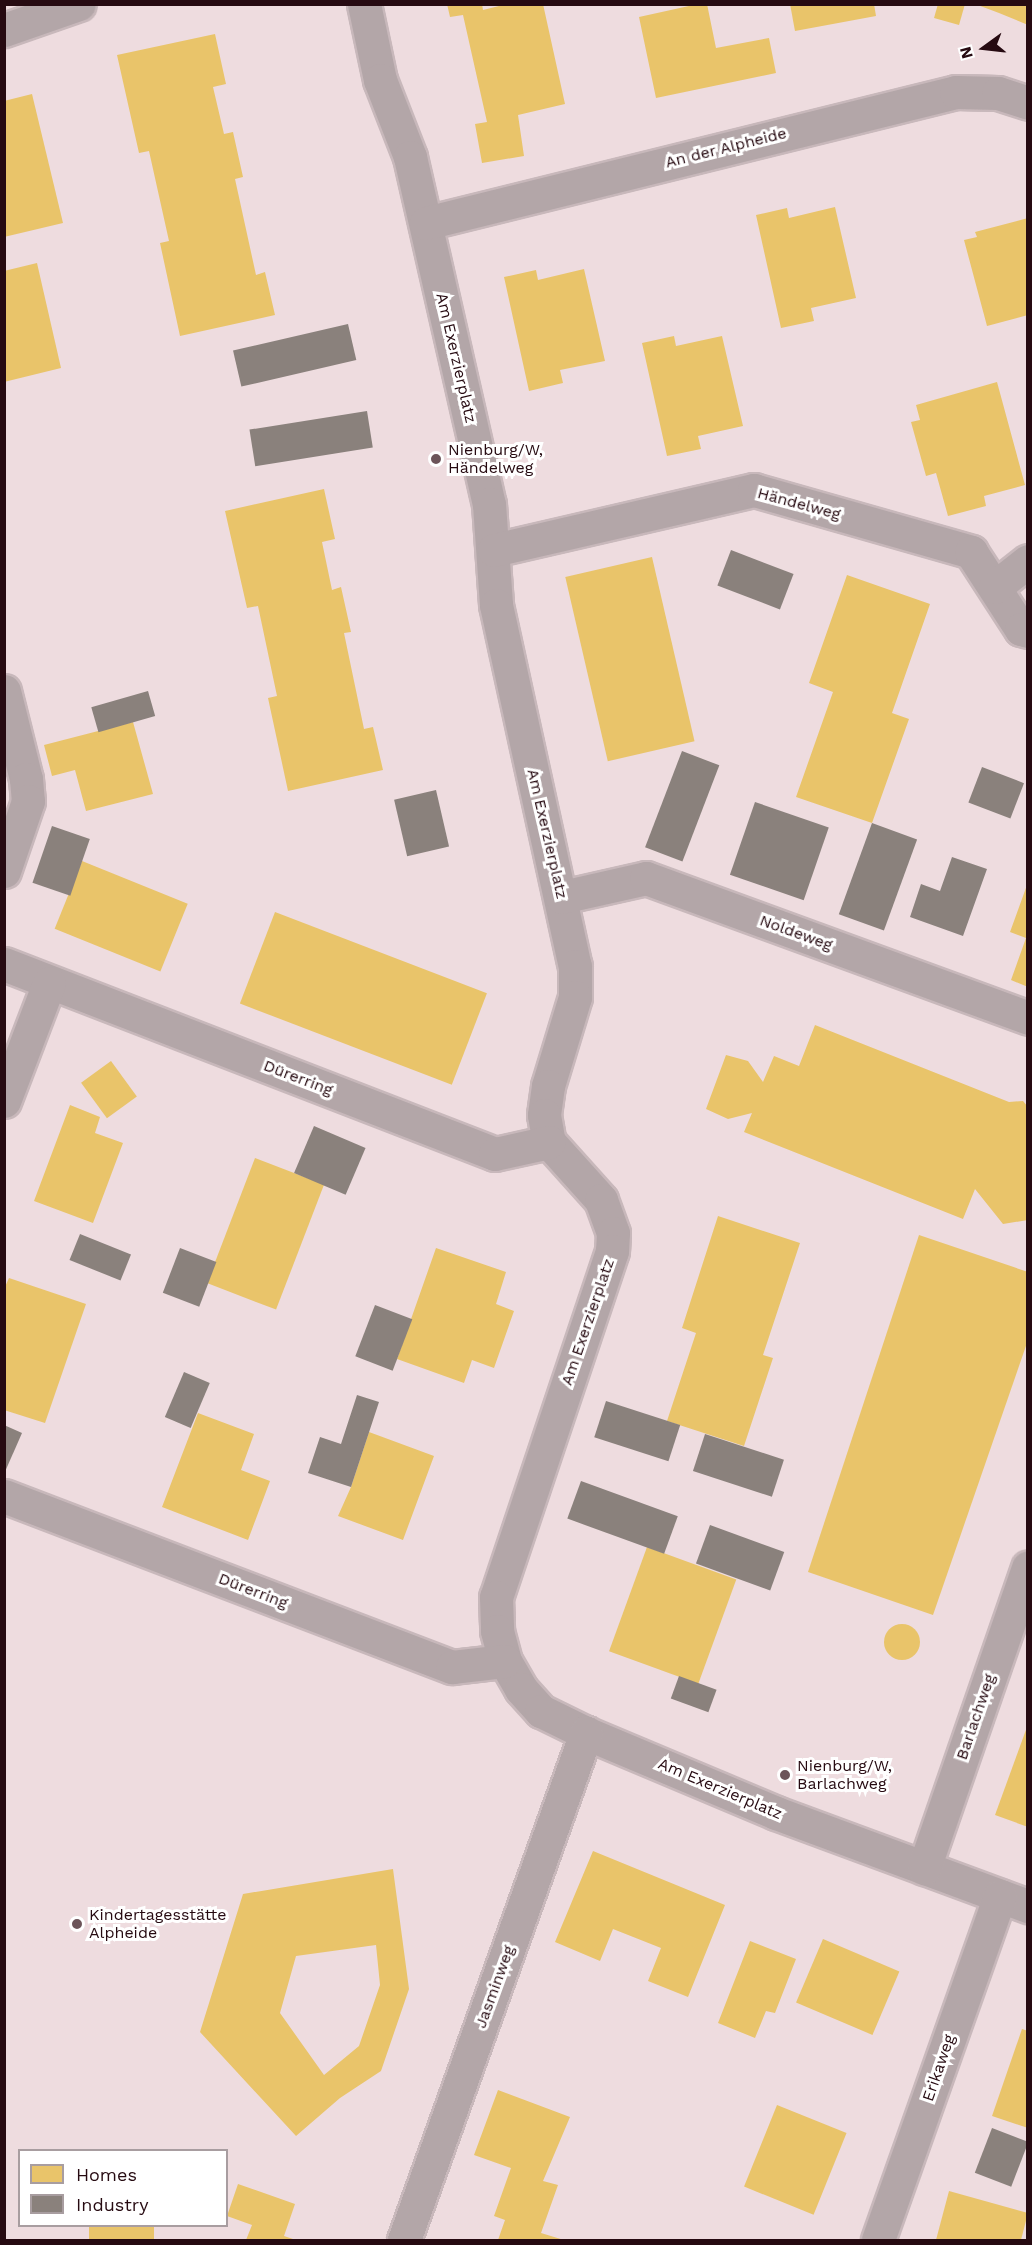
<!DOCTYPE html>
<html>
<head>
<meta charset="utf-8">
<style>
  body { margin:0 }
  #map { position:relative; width:1032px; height:2245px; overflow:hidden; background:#eedcdf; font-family:"Work Sans",sans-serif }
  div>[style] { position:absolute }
  .homes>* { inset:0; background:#e9c46a; transform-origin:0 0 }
  .round { border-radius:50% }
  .industry>* { inset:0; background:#8a817c; transform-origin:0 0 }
  .roads { filter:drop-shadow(2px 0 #c8b8bb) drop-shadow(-2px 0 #c8b8bb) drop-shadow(0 2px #c8b8bb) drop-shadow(0 -2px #c8b8bb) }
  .minor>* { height:33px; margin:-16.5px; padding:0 16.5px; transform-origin:16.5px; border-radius:16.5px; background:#b3a6a8 }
  .dots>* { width:16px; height:16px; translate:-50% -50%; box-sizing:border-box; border:3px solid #fff; border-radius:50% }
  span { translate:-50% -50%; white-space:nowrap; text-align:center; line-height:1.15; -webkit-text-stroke:6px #fff; paint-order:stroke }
  .street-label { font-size:16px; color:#260a11 }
  .poi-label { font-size:16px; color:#260a11 }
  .left { translate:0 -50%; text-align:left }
  .frame { position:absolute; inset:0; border:6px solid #260a11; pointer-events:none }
  .legend { position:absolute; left:18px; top:2149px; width:210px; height:78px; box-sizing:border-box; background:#fff; border:2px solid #a89da0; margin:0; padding:8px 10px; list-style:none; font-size:18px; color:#260a11 }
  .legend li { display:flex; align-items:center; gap:12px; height:30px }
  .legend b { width:30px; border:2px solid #a89da0 }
  .north { position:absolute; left:954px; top:18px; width:60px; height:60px; -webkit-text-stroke:4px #fff; paint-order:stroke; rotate:255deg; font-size:16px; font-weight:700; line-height:24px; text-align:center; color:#260a11 }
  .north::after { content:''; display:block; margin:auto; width:21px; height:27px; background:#260a11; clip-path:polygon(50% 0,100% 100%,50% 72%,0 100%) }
</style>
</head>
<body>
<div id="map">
  <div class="homes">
    <i style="clip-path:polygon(447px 4px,482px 4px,483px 10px,507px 4px,543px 4px,565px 104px,518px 115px,524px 156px,482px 163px,475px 124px,487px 122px,463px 15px,450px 17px)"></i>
    <i style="clip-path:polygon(698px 4px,707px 4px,716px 48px,769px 38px,776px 73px,656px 98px,639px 17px)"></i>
    <i style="clip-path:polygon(790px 4px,874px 4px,876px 16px,795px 31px)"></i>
    <i style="clip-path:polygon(938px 4px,965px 4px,959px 25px,934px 18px)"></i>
    <i style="clip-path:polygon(975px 4px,1028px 4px,1028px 25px,999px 13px)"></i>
    <i style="clip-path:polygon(215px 34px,226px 84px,213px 87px,224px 134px,233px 132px,243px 177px,235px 179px,256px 275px,265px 272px,275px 315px,180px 336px,160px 243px,169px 241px,149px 151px,139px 153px,117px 55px)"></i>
    <i style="clip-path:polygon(32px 94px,63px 223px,4px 237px,4px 101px)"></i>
    <i style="clip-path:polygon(835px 207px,856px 298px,811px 308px,814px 321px,781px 328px,756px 215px,787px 208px,789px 218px)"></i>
    <i style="clip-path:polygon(1028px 218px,1028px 315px,987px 326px,964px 240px,977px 237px,975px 232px)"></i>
    <i style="clip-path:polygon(37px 263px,61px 368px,4px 382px,4px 271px)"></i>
    <i style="clip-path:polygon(584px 269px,605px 361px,560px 370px,563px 383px,529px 391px,504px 277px,536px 270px,538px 280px)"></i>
    <i style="clip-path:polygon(674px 336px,676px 346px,722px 336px,743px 426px,698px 436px,701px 449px,667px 456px,642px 343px)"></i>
    <i style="clip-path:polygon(997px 382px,1025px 485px,984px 496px,986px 506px,948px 516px,936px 473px,926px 476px,911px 422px,920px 420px,916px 405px)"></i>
    <i style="clip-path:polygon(324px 489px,335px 539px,322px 542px,332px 590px,341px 587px,351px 632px,344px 633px,364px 729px,373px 727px,383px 770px,288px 791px,268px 698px,277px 696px,258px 606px,247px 608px,225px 511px)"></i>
    <i style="left:652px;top:557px;width:189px;height:89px;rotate:77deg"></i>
    <i style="clip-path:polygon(847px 575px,930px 604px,892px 713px,909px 719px,872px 823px,796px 797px,833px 692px,809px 683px)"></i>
    <i style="clip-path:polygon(133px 722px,153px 794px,86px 811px,75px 770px,52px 776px,44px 745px)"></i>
    <i style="left:82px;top:861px;width:114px;height:73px;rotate:22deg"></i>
    <i style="clip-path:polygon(1027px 885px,1028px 885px,1028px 987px,1011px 980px,1026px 938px,1010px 932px)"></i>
    <i style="left:275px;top:912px;width:227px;height:98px;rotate:21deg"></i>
    <i style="clip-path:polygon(815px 1025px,1009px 1102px,1023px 1101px,1028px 1107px,1028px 1220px,1003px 1224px,975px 1189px,963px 1219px,744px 1132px,752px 1113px,728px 1119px,706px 1109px,726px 1055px,748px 1061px,763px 1082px,774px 1056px,799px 1066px)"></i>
    <i style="left:111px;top:1061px;width:44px;height:37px;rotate:54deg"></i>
    <i style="clip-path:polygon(70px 1105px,100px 1117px,95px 1133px,123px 1143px,93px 1223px,34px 1201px)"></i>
    <i style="left:255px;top:1158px;width:74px;height:134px;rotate:21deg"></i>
    <i style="clip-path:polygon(718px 1216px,800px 1243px,763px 1355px,773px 1358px,744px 1446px,667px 1421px,696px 1333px,682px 1328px)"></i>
    <i style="clip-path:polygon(919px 1235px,1028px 1272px,1028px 1340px,933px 1615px,808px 1572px)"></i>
    <i style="clip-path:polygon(436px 1248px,506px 1272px,496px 1304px,514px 1311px,494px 1368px,472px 1360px,464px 1383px,397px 1359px)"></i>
    <i style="clip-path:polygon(9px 1278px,86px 1304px,45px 1423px,4px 1410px,4px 1289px)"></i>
    <i style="clip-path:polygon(198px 1413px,254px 1434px,241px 1470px,270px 1481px,248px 1540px,162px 1507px)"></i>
    <i style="clip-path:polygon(369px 1432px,434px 1456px,403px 1540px,338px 1516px,351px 1487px)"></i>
    <i style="left:647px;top:1547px;width:95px;height:111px;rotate:20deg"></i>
    <i class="round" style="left:884px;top:1624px;width:36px;height:36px"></i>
    <i style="clip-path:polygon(1027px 1727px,1028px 1727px,1028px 1827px,995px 1815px)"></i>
    <i style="clip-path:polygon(593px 1851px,725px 1905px,688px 1997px,648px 1981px,661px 1948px,613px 1929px,600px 1961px,555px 1942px)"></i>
    <i style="clip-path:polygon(evenodd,393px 1869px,409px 1989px,381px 2071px,340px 2098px,296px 2136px,200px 2032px,243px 1894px,393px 1869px,376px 1945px,380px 1985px,359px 2046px,324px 2075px,280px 2013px,296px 1956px,376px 1945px)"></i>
    <i style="left:823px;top:1939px;width:83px;height:69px;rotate:23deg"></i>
    <i style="clip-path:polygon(750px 1941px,796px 1959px,775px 2013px,766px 2011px,755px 2038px,718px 2023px)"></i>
    <i style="clip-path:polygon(1022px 2029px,1028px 2031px,1028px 2128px,992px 2116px)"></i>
    <i style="clip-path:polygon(498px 2090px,570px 2117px,543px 2181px,558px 2185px,541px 2233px,564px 2240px,498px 2240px,505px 2220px,494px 2216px,511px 2168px,474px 2155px)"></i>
    <i style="left:777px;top:2105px;width:75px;height:88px;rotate:22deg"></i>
    <i style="clip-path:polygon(238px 2184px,295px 2204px,284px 2236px,296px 2240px,246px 2240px,252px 2225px,227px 2216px)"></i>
    <i style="clip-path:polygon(949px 2191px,1028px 2213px,1021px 2240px,936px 2240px)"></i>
    <i style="left:89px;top:2226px;width:65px;height:15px"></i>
  </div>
  <div class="industry">
    <i style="left:348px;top:324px;width:37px;height:118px;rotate:77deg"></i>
    <i style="left:367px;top:411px;width:37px;height:119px;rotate:81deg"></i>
    <i style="left:731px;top:550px;width:67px;height:38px;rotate:21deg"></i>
    <i style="left:148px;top:691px;width:26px;height:59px;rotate:74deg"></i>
    <i style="left:682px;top:751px;width:40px;height:103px;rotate:21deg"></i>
    <i style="left:982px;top:767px;width:45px;height:38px;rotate:21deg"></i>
    <i style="left:436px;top:790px;width:58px;height:43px;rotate:77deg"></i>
    <i style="left:755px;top:802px;width:78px;height:77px;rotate:19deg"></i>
    <i style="left:872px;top:823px;width:48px;height:97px;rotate:20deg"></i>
    <i style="left:52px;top:826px;width:40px;height:60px;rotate:19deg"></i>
    <i style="clip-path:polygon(952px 857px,987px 869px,963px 936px,910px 917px,921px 884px,940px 891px)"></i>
    <i style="left:314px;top:1126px;width:56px;height:51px;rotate:23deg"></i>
    <i style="left:80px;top:1234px;width:55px;height:28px;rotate:22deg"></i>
    <i style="left:180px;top:1248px;width:39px;height:48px;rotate:21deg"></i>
    <i style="left:375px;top:1305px;width:40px;height:55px;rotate:21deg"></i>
    <i style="left:184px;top:1372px;width:28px;height:49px;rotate:23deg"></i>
    <i style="clip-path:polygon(357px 1395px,379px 1402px,351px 1487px,308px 1473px,320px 1437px,341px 1444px)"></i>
    <i style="left:606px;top:1401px;width:78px;height:38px;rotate:18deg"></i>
    <i style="clip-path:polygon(4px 1425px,22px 1433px,4px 1474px)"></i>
    <i style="left:705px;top:1434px;width:83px;height:39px;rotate:18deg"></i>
    <i style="left:581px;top:1481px;width:103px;height:40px;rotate:20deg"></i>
    <i style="left:710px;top:1525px;width:79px;height:41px;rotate:20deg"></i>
    <i style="left:679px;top:1676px;width:40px;height:24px;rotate:20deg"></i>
    <i style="left:992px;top:2128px;width:39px;height:48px;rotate:21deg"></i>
  </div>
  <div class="roads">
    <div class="minor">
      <i style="left:364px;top:4px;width:78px;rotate:78.1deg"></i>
      <i style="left:380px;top:80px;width:83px;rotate:68.7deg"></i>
      <i style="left:410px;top:157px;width:356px;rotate:77.2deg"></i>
      <i style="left:489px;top:504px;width:101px;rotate:86deg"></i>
      <i style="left:496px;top:605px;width:370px;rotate:77.7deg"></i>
      <i style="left:575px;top:966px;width:31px;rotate:90deg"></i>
      <i style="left:575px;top:997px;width:93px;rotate:106.9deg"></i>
      <i style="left:548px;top:1086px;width:29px;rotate:98deg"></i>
      <i style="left:544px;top:1115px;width:27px;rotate:80deg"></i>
      <i style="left:549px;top:1142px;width:78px;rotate:48.1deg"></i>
      <i style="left:601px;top:1200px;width:35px;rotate:70deg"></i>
      <i style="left:613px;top:1233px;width:18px;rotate:93deg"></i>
      <i style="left:612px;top:1251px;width:365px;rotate:108.5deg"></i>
      <i style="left:496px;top:1597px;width:34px;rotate:88deg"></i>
      <i style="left:497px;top:1631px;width:31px;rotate:75deg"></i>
      <i style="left:505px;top:1661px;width:32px;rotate:60deg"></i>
      <i style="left:521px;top:1689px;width:30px;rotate:48deg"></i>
      <i style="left:541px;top:1711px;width:50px;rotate:26.1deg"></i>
      <i style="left:586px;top:1733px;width:206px;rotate:22.8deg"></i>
      <i style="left:776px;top:1813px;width:269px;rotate:20.3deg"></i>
      <i style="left:4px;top:30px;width:79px;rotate:-19.1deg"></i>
      <i style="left:426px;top:223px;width:546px;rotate:-13.88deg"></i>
      <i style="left:956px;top:92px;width:42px;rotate:1.4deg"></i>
      <i style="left:998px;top:93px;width:32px;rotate:18deg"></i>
      <i style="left:494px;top:550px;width:267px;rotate:-13deg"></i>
      <i style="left:754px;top:490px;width:226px;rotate:15.9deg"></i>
      <i style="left:971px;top:552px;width:92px;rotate:57deg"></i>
      <i style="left:1021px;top:629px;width:7px;rotate:16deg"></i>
      <i style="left:995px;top:587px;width:42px;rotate:-38.2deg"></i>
      <i style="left:4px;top:691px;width:91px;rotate:76deg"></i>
      <i style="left:26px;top:779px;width:22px;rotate:85deg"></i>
      <i style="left:28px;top:801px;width:74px;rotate:108.9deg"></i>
      <i style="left:562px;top:897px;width:86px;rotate:-12.7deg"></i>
      <i style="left:646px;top:878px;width:407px;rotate:20.1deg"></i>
      <i style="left:4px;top:964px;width:526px;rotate:21.15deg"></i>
      <i style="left:495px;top:1154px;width:55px;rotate:-12.5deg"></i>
      <i style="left:4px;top:1101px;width:126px;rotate:-69.1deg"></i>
      <i style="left:4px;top:1496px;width:480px;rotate:20.9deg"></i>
      <i style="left:452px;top:1667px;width:53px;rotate:-6.5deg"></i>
      <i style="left:924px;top:1868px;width:318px;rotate:-70.9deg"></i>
      <i style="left:404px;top:2240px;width:539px;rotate:-70.25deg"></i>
      <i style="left:878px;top:2240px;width:365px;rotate:-70.5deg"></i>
    </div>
  </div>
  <div class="dots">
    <i style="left:436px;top:459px;background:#6c5459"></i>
    <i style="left:785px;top:1775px;background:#6c5459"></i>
    <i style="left:77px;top:1924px;background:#6c5459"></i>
  </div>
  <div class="street-label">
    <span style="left:726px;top:148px;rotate:-14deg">An der Alpheide</span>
    <span style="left:456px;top:358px;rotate:77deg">Am Exerzierplatz</span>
    <span style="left:799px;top:504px;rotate:15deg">Händelweg</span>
    <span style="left:547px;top:834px;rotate:77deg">Am Exerzierplatz</span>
    <span style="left:796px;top:933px;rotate:20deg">Noldeweg</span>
    <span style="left:298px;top:1078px;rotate:21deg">Dürerring</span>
    <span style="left:588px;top:1322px;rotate:-71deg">Am Exerzierplatz</span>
    <span style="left:253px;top:1591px;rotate:21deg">Dürerring</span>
    <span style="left:976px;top:1717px;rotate:-71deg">Barlachweg</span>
    <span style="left:720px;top:1789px;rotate:23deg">Am Exerzierplatz</span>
    <span style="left:495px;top:1987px;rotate:-70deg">Jasminweg</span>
    <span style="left:939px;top:2068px;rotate:-71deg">Erikaweg</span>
  </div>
  <div class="poi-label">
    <span class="left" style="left:448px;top:459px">Nienburg/W,<br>Händelweg</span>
    <span class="left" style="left:797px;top:1775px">Nienburg/W,<br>Barlachweg</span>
    <span class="left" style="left:89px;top:1924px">Kindertagesstätte<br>Alpheide</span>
  </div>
  <div class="frame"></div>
  <ul class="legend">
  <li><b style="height:16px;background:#e9c46a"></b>Homes</li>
  <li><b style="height:16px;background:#8a817c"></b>Industry</li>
  </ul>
  <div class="north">N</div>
</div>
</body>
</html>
